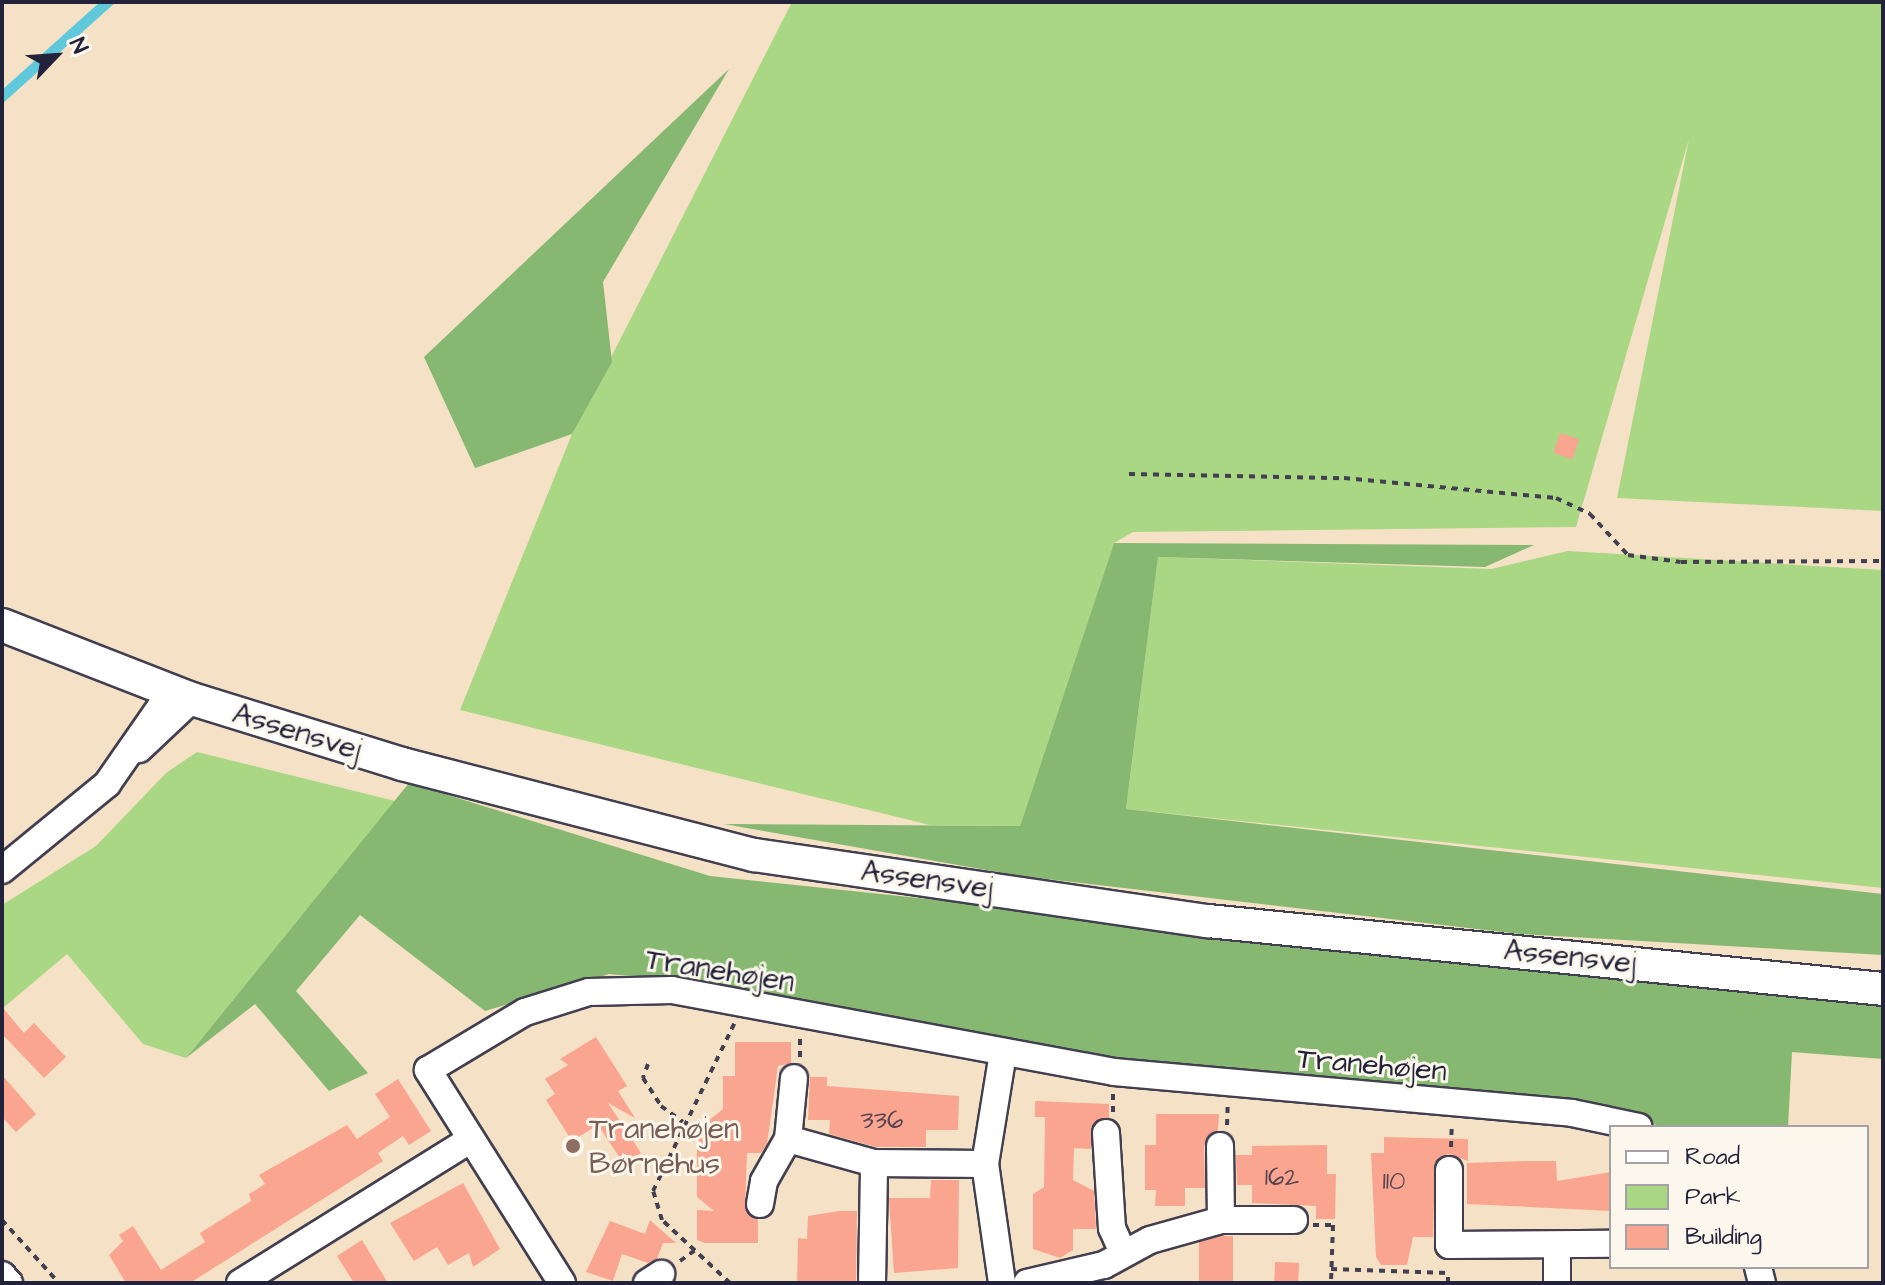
<!DOCTYPE html>
<html>
<head>
<meta charset="utf-8">
<style>
  body { margin:0 }
  #map { position:relative; width:1885px; height:1285px; overflow:hidden; background:#f5e1c5; font-family:"Architects Daughter",sans-serif }
  div>[style] { position:absolute }
  .green>* { inset:0; background:#a9d784 }
  .forest>* { inset:0; background:#86b872 }
  .water>* { inset:0; background:#5fc8db }
  .building>* { inset:0; background:#faa590; transform-origin:0 0 }
  .path>* { height:4px; margin-top:-2px; transform-origin:0; background:repeating-linear-gradient(90deg,#423f50 0 6px,transparent 0 12px) }
  .roads { filter:drop-shadow(2px 0 #423f50) drop-shadow(-2px 0 #423f50) drop-shadow(0 2px #423f50) drop-shadow(0 -2px #423f50) }
  .minor>* { height:26px; margin:-13px; padding:0 13px; transform-origin:13px; border-radius:13px; background:#fff }
  .major>* { height:32px; margin:-16px; padding:0 16px; transform-origin:16px; border-radius:16px; background:#fff }
  .dots>* { width:22px; height:22px; translate:-50% -50%; box-sizing:border-box; border:4px solid #fbf7ec; border-radius:50% }
  span { translate:-50% -50%; white-space:nowrap; text-align:center; line-height:1.15; -webkit-text-stroke:6px #fbf7ec; paint-order:stroke }
  .number-label { font-size:26px; color:#584350 }
  .number-label span { -webkit-text-stroke-width:0 }
  .street-label { font-size:30px; color:#22223b }
  .education-label { font-size:30px; color:#785e54 }
  .left { translate:0 -50%; text-align:left }
  .frame { position:absolute; inset:0; border:4px solid #22223b; pointer-events:none }
  .legend { position:absolute; left:1609px; top:1125px; width:260px; height:144px; box-sizing:border-box; background:#fbf7ec; border:2px solid #a4a2a5; margin:0; padding:10px 14px; list-style:none; font-size:24px; color:#22223b }
  .legend li { display:flex; align-items:center; gap:16px; height:40px }
  .legend b { width:40px; border:2px solid #a4a2a5 }
  .north { position:absolute; left:16px; top:16px; width:80px; height:80px; -webkit-text-stroke:6px #fbf7ec; paint-order:stroke; rotate:65deg; font-size:22px; font-weight:700; line-height:32px; text-align:center; color:#22223b }
  .north::after { content:''; display:block; margin:auto; width:28px; height:36px; background:#22223b; clip-path:polygon(50% 0,100% 100%,50% 72%,0 100%) }
</style>
</head>
<body>
<div id="map">
  <div class="green">
    <i style="clip-path:polygon(792px 2px,1883px 2px,1883px 511px,1617px 498px,1689px 139px,1576px 527px,1133px 532px,1114px 543px,1020px 826px,930px 825px,460px 710px,572px 434px)"></i>
    <i style="clip-path:polygon(1568px 551px,1883px 570px,1883px 888px,1126px 809px,1158px 557px,1491px 569px)"></i>
    <i style="clip-path:polygon(197px 752px,395px 801px,186px 1058px,143px 1044px,67px 954px,3px 1008px,2px 905px,96px 846px,166px 773px)"></i>
  </div>
  <div class="forest">
    <i style="clip-path:polygon(729px 69px,603px 282px,612px 362px,572px 434px,475px 468px,424px 357px)"></i>
    <i style="clip-path:polygon(1114px 543px,1534px 545px,1485px 567px,1158px 557px,1126px 809px,1883px 894px,1883px 955px,1520px 934px,1021px 876px,724px 824px,1020px 826px)"></i>
    <i style="clip-path:polygon(409px 783px,710px 876px,1883px 1000px,1883px 1059px,1792px 1052px,1788px 1127px,1661px 1127px,1615px 1108px,1109px 1058px,730px 986px,609px 974px,485px 1011px,360px 915px,296px 991px,368px 1073px,329px 1091px,255px 1004px,186px 1058px)"></i>
  </div>
  <div class="water">
    <i style="clip-path:polygon(100px 2px,116px 2px,2px 104px,2px 90px)"></i>
  </div>
  <div class="building">
    <i style="left:1560px;top:433px;width:20px;height:21px;rotate:18deg"></i>
    <i style="clip-path:polygon(2px 1007px,24px 1033px,34px 1023px,66px 1057px,44px 1078px,2px 1034px)"></i>
    <i style="clip-path:polygon(596px 1037px,627px 1086px,618px 1091px,635px 1118px,608px 1103px,641px 1153px,624px 1164px,598px 1125px,572px 1141px,546px 1100px,555px 1094px,545px 1079px,568px 1065px,560px 1059px)"></i>
    <i style="clip-path:polygon(735px 1042px,791px 1042px,791px 1063px,778px 1066px,767px 1144px,761px 1153px,747px 1153px,745px 1209px,758px 1220px,758px 1243px,705px 1243px,697px 1240px,697px 1210px,714px 1211px,697px 1197px,697px 1143px,702px 1126px,723px 1109px,723px 1076px,735px 1076px)"></i>
    <i style="clip-path:polygon(2px 1075px,36px 1114px,16px 1132px,2px 1117px)"></i>
    <i style="clip-path:polygon(810px 1077px,827px 1077px,827px 1086px,959px 1096px,958px 1130px,926px 1130px,926px 1147px,876px 1147px,829px 1134px,830px 1120px,808px 1120px)"></i>
    <i style="clip-path:polygon(398px 1079px,431px 1131px,409px 1145px,403px 1136px,378px 1153px,383px 1161px,190px 1283px,126px 1283px,109px 1255px,123px 1241px,119px 1235px,133px 1226px,161px 1270px,205px 1242px,200px 1233px,251px 1201px,249px 1194px,265px 1184px,259px 1175px,347px 1125px,357px 1139px,390px 1117px,375px 1094px)"></i>
    <i style="clip-path:polygon(1035px 1101px,1109px 1104px,1109px 1118px,1091px 1127px,1091px 1149px,1074px 1148px,1073px 1180px,1094px 1191px,1096px 1229px,1073px 1229px,1073px 1250px,1060px 1258px,1033px 1249px,1033px 1194px,1044px 1187px,1045px 1117px,1035px 1117px)"></i>
    <i style="clip-path:polygon(1156px 1114px,1219px 1114px,1218px 1130px,1204px 1145px,1205px 1188px,1185px 1188px,1185px 1206px,1155px 1206px,1156px 1190px,1145px 1190px,1145px 1145px,1156px 1145px)"></i>
    <i style="clip-path:polygon(1384px 1137px,1468px 1139px,1468px 1161px,1448px 1154px,1435px 1163px,1433px 1237px,1413px 1237px,1407px 1265px,1381px 1265px,1376px 1257px,1371px 1153px,1384px 1153px)"></i>
    <i style="clip-path:polygon(1327px 1145px,1327px 1174px,1336px 1174px,1335px 1219px,1316px 1219px,1316px 1206px,1252px 1203px,1252px 1185px,1237px 1185px,1236px 1155px,1252px 1155px,1252px 1146px)"></i>
    <i style="clip-path:polygon(1527px 1161px,1556px 1161px,1557px 1181px,1611px 1172px,1611px 1211px,1467px 1204px,1467px 1163px)"></i>
    <i style="clip-path:polygon(931px 1180px,959px 1180px,958px 1268px,894px 1273px,889px 1198px,930px 1198px)"></i>
    <i style="clip-path:polygon(463px 1183px,500px 1249px,473px 1267px,469px 1253px,448px 1265px,437px 1247px,414px 1261px,390px 1223px)"></i>
    <i style="clip-path:polygon(839px 1211px,857px 1211px,856px 1283px,797px 1283px,798px 1238px,807px 1239px,808px 1216px)"></i>
    <i style="clip-path:polygon(650px 1220px,676px 1243px,663px 1243px,657px 1259px,648px 1263px,622px 1254px,613px 1281px,586px 1272px,610px 1221px,645px 1234px)"></i>
    <i style="left:1233px;top:1236px;width:47px;height:34px;rotate:90deg"></i>
    <i style="clip-path:polygon(362px 1240px,388px 1283px,354px 1283px,337px 1256px)"></i>
    <i style="left:1275px;top:1262px;width:24px;height:21px;rotate:2deg"></i>
  </div>
  <div class="path">
    <i style="left:1129px;top:474px;width:215px;rotate:1.1deg"></i>
    <i style="left:1344px;top:478px;width:213px;rotate:5.4deg"></i>
    <i style="left:1556px;top:498px;width:38px;rotate:25deg"></i>
    <i style="left:1590px;top:514px;width:56px;rotate:47.2deg"></i>
    <i style="left:1628px;top:555px;width:53px;rotate:7.5deg"></i>
    <i style="left:1681px;top:562px;width:202px;rotate:-0.3deg"></i>
    <i style="left:800px;top:1057px;width:23px;rotate:-90deg"></i>
    <i style="left:648px;top:1064px;width:15px;rotate:110deg"></i>
    <i style="left:643px;top:1078px;width:33px;rotate:57deg"></i>
    <i style="left:661px;top:1106px;width:27px;rotate:36deg"></i>
    <i style="left:1113px;top:1112px;width:19px;rotate:-90deg"></i>
    <i style="left:1227px;top:1125px;width:23px;rotate:-88deg"></i>
    <i style="left:1451px;top:1147px;width:23px;rotate:-88deg"></i>
    <i style="left:2px;top:1220px;width:85px;rotate:47.9deg"></i>
    <i style="left:1313px;top:1225px;width:20px"></i>
    <i style="left:1333px;top:1225px;width:58px;rotate:92deg"></i>
    <i style="left:680px;top:1261px;width:19px;rotate:-36deg"></i>
    <i style="left:1331px;top:1269px;width:117px;rotate:2deg"></i>
    <i style="left:730px;top:1283px;width:93px;rotate:-137.2deg"></i>
    <i style="left:662px;top:1220px;width:30px;rotate:-107deg"></i>
    <i style="left:653px;top:1191px;width:186px;rotate:-64.1deg"></i>
    <i style="left:1448px;top:1283px;width:12px;rotate:-90deg"></i>
  </div>
  <div class="roads">
    <div class="minor">
      <i style="left:139px;top:749px;width:73px;rotate:-43.3deg"></i>
      <i style="left:2px;top:870px;width:136px;rotate:-39.3deg"></i>
      <i style="left:107px;top:784px;width:112px;rotate:-55.2deg"></i>
      <i style="left:1106px;top:1133px;width:95px;rotate:86.4deg"></i>
      <i style="left:1112px;top:1228px;width:27px;rotate:66deg"></i>
      <i style="left:788px;top:1139px;width:89px;rotate:15.6deg"></i>
      <i style="left:874px;top:1163px;width:111px;rotate:0.5deg"></i>
      <i style="left:1220px;top:1146px;width:74px;rotate:89.2deg"></i>
      <i style="left:1449px;top:1170px;width:75px;rotate:90deg"></i>
      <i style="left:1449px;top:1245px;width:162px;rotate:-0.4deg"></i>
      <i style="left:760px;top:1204px;width:23px;rotate:-80deg"></i>
      <i style="left:764px;top:1181px;width:48px;rotate:-60.3deg"></i>
      <i style="left:788px;top:1139px;width:61px;rotate:-84.4deg"></i>
      <i style="left:1758px;top:1267px;width:16px;rotate:76deg"></i>
      <i style="left:2px;top:1275px;width:11px;rotate:49deg"></i>
      <i style="left:240px;top:1283px;width:272px;rotate:-31.9deg"></i>
      <i style="left:562px;top:1283px;width:252px;rotate:-122.2deg"></i>
      <i style="left:428px;top:1070px;width:113px;rotate:-30.9deg"></i>
      <i style="left:525px;top:1012px;width:67px;rotate:-17.4deg"></i>
      <i style="left:589px;top:992px;width:83px;rotate:-1.4deg"></i>
      <i style="left:672px;top:990px;width:450px;rotate:10.5deg"></i>
      <i style="left:1114px;top:1072px;width:460px;rotate:5.1deg"></i>
      <i style="left:1572px;top:1113px;width:68px;rotate:11.8deg"></i>
      <i style="left:647px;top:1283px;width:17px;rotate:-33deg"></i>
      <i style="left:872px;top:1283px;width:120px;rotate:-89deg"></i>
      <i style="left:1002px;top:1283px;width:120px;rotate:-98.1deg"></i>
      <i style="left:985px;top:1164px;width:112px;rotate:-80.8deg"></i>
      <i style="left:1027px;top:1283px;width:79px;rotate:-13.2deg"></i>
      <i style="left:1104px;top:1265px;width:52px;rotate:-28.5deg"></i>
      <i style="left:1150px;top:1240px;width:74px;rotate:-15.7deg"></i>
      <i style="left:1221px;top:1220px;width:73px"></i>
      <i style="left:1557px;top:1283px;width:37px;rotate:-90deg"></i>
    </div>
    <div class="major">
      <i style="left:2px;top:625px;width:204px;rotate:21.3deg"></i>
      <i style="left:192px;top:699px;width:220px;rotate:17.2deg"></i>
      <i style="left:402px;top:764px;width:364px;rotate:14.5deg"></i>
      <i style="left:754px;top:855px;width:459px;rotate:8.3deg"></i>
      <i style="left:1208px;top:921px;width:678px;rotate:5.75deg"></i>
    </div>
  </div>
  <div class="dots">
    <i style="left:573px;top:1146px;background:#8d6e63"></i>
  </div>
  <div class="number-label">
    <span style="left:882px;top:1121px">336</span>
    <span style="left:1282px;top:1178px">162</span>
    <span style="left:1394px;top:1182px">110</span>
  </div>
  <div class="street-label">
    <span style="left:297px;top:732px;rotate:17deg">Assensvej</span>
    <span style="left:927px;top:880px;rotate:8deg">Assensvej</span>
    <span style="left:1570px;top:957px;rotate:6deg">Assensvej</span>
    <span style="left:720px;top:971px;rotate:9deg">Tranehøjen</span>
    <span style="left:1372px;top:1065px;rotate:5deg">Tranehøjen</span>
  </div>
  <div class="education-label">
    <span class="left" style="left:589px;top:1146px">Tranehøjen<br>Børnehus</span>
  </div>
  <div class="frame"></div>
  <ul class="legend">
  <li><b style="height:10px;background:#fff"></b>Road</li>
  <li><b style="height:22px;background:#a9d784"></b>Park</li>
  <li><b style="height:22px;background:#faa590"></b>Building</li>
  </ul>
  <div class="north">N</div>
</div>
</body>
</html>
